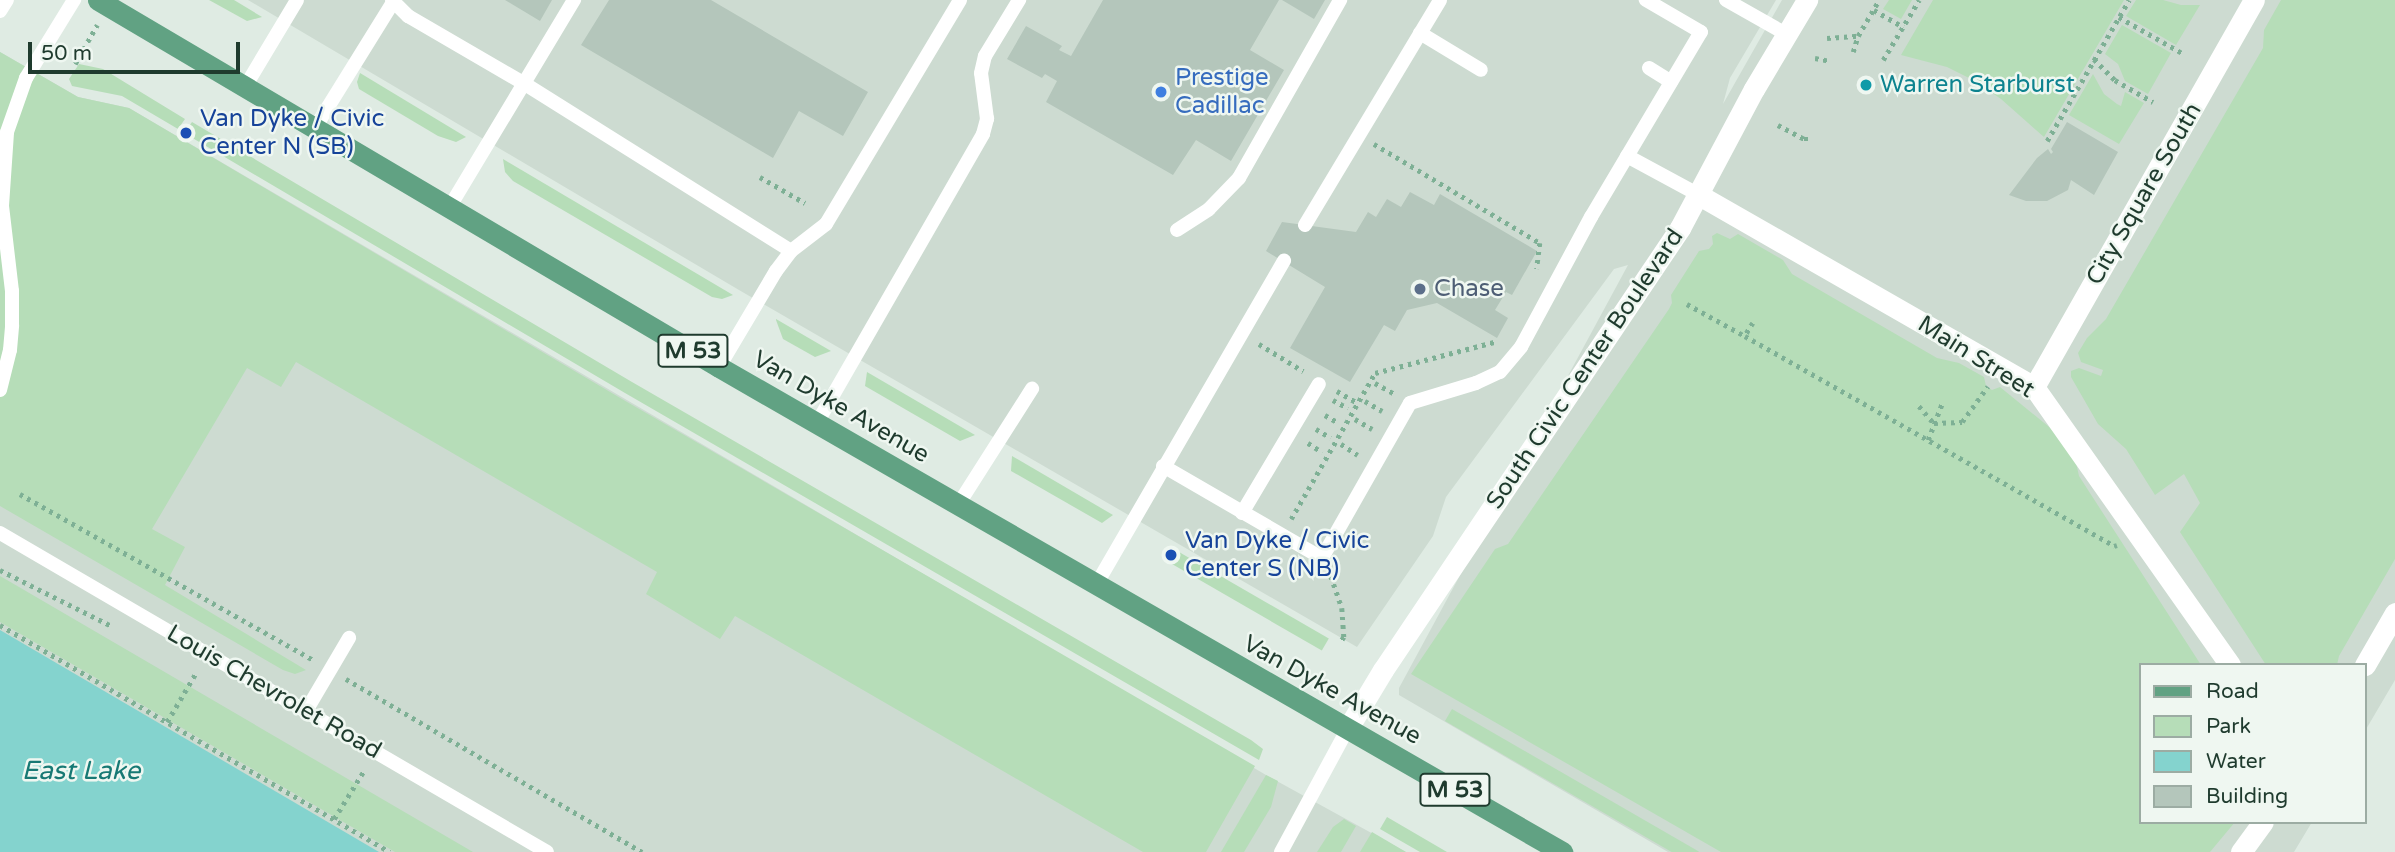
<!DOCTYPE html>
<html>
<head>
<meta charset="utf-8">
<style>
  body { margin:0 }
  #map { position:relative; width:2395px; height:852px; overflow:hidden; background:#dfebe3; font-family:"Varela Round",sans-serif }
  div>[style] { position:absolute }
  .built>* { inset:0; background:#cddbd1 }
  .green>* { inset:0; background:#b6ddb8; transform-origin:0 0 }
  .water>* { inset:0; background:#84d3ce }
  .building>* { inset:0; background:#b4c6bb }
  .path>* { height:4.5px; margin-top:-2.25px; transform-origin:0; background:repeating-linear-gradient(90deg,#7eb095 0 3.5px,transparent 0 8.5px) }
  .service>* { height:14px; margin:-7px; padding:0 7px; transform-origin:7px; border-radius:7px; background:#fff }
  .minor>* { height:21px; margin:-10.5px; padding:0 10.5px; transform-origin:10.5px; border-radius:10.5px; background:#fff }
  .primary>* { height:21px; margin:-10.5px; padding:0 10.5px; transform-origin:10.5px; border-radius:10.5px; background:#61a283 }
  .dots>* { width:19px; height:19px; translate:-50% -50%; box-sizing:border-box; border:4px solid #eff7f1; border-radius:50% }
  span { translate:-50% -50%; white-space:nowrap; text-align:center; line-height:1.15; -webkit-text-stroke:5px #eff7f1; paint-order:stroke }
  .shield-label span { padding:2px 5px; background:#eff7f1; border:2px solid; border-radius:5px; -webkit-text-stroke-width:0 }
  .shield-label { font-size:23px; color:#1f3b2e; font-weight:700 }
  .shop-label { font-size:24px; color:#366cbe }
  .left { translate:0 -50%; text-align:left }
  .culture-label { font-size:24px; color:#0d838f }
  .transit-label { font-size:24px; color:#164399 }
  .street-label { font-size:24px; color:#1f3b2e }
  .service-label { font-size:24px; color:#4e5e75 }
  .water-label { font-size:26px; color:#177974; font-style:italic }
  .legend { position:absolute; left:2139px; top:663px; width:228px; height:161px; box-sizing:border-box; background:#eff7f1; border:2px solid #9caca3; margin:0; padding:9px 12px; list-style:none; font-size:21px; color:#1f3b2e }
  .legend li { display:flex; align-items:center; gap:14px; height:35px }
  .legend b { width:35px; border:2px solid #9caca3 }
  .scale { position:absolute; left:28px; top:42px; width:212px; height:32px; box-sizing:border-box; border:4px solid #1f3b2e; border-top:0; padding-left:9px; font-size:21px; line-height:24px; white-space:nowrap; color:#1f3b2e; -webkit-text-stroke:5px #eff7f1; paint-order:stroke }
</style>
</head>
<body>
<div id="map">
  <div class="built">
    <i style="clip-path:polygon(248px 0,1776px 0,1730px 78px,1723px 104px,1782px 0,2395px 0,2395px 680px,2365px 731px,2365px 665px,2141px 665px,2141px 822px,2312px 822px,2294px 852px,1668px 852px,1399px 695px,1399px 688px,1628px 265px,1614px 269px,1446px 497px,1433px 536px,1357px 647px,739px 290px)"></i>
    <i style="clip-path:polygon(0 52px,78px 97px,129px 108px,1266px 775px,1406px 852px,0 852px)"></i>
  </div>
  <div class="green">
    <i style="clip-path:polygon(209px 0,234px 0,262px 17px,247px 21px)"></i>
    <i style="clip-path:polygon(1889px 0,1912px 0,1901px 19px,1883px 9px)"></i>
    <i style="clip-path:polygon(1933px 0,2124px 0,2044px 137px,2001px 99px,1975px 81px,1947px 67px,1901px 55px)"></i>
    <i style="clip-path:polygon(2136px 0,2163px 0,2181px 5px,2200px 5px,2176px 45px,2126px 16px)"></i>
    <i style="clip-path:polygon(2281px 0,2395px 0,2395px 559px,2339px 656px,2337px 665px,2266px 665px,2180px 532px,2200px 503px,2184px 474px,2155px 495px,2126px 449px,2098px 424px,2071px 377px,2071px 371px,2079px 368px,2101px 376px,2103px 370px,2081px 362px,2078px 353px,2087px 338px,2106px 319px,2263px 48px,2264px 30px)"></i>
    <i style="clip-path:polygon(2122px 25px,2171px 53px,2148px 94px,2125px 81px,2118px 64px,2105px 54px)"></i>
    <i style="clip-path:polygon(0 52px,78px 97px,129px 108px,622px 399px,1255px 766px,1206px 852px,1143px 852px,735px 616px,720px 639px,646px 594px,657px 572px,296px 362px,281px 387px,247px 368px,152px 529px,185px 547px,165px 585px,306px 670px,295px 674px,283px 670px,0 506px)"></i>
    <i style="clip-path:polygon(79px 64px,103px 69px,185px 119px,178px 129px,122px 96px,72px 86px,69px 79px)"></i>
    <i style="clip-path:polygon(360px 73px,466px 137px,456px 142px,438px 136px,359px 89px,357px 82px)"></i>
    <i style="clip-path:polygon(2093px 74px,2104px 94px,2117px 104px,2121px 106px,2125px 92px,2144px 103px,2119px 144px,2069px 115px)"></i>
    <i style="clip-path:polygon(192px 122px,632px 382px,1251px 740px,1263px 749px,1259px 760px,625px 393px,184px 133px)"></i>
    <i style="clip-path:polygon(503px 159px,733px 295px,722px 299px,712px 297px,513px 181px,505px 172px)"></i>
    <i style="clip-path:polygon(1717px 233px,1730px 239px,1738px 234px,1783px 260px,1792px 274px,1937px 358px,1959px 363px,1984px 377px,1986px 386px,1992px 390px,2000px 387px,2054px 431px,2075px 458px,2079px 476px,2201px 665px,2141px 665px,2141px 822px,2235px 822px,2210px 852px,1721px 852px,1411px 674px,1495px 549px,1508px 544px,1669px 309px,1672px 303px,1671px 295px,1699px 251px,1709px 249px,1713px 244px,1712px 236px)"></i>
    <i style="clip-path:polygon(776px 320px,776px 319px,831px 351px,815px 357px,783px 339px)"></i>
    <i style="clip-path:polygon(867px 372px,975px 435px,960px 441px,865px 386px)"></i>
    <i style="clip-path:polygon(1012px 456px,1113px 515px,1102px 523px,1011px 471px)"></i>
    <i style="left:1179px;top:552px;width:173px;height:14px;rotate:30deg"></i>
    <i style="clip-path:polygon(0 576px,19px 587px,473px 852px,395px 852px,0 622px)"></i>
    <i style="left:1452px;top:709px;width:285px;height:14px;rotate:30deg"></i>
    <i style="clip-path:polygon(1266px 775px,1278px 781px,1271px 807px,1244px 852px,1221px 852px)"></i>
    <i style="clip-path:polygon(1387px 817px,1447px 852px,1420px 852px,1380px 829px)"></i>
    <i style="clip-path:polygon(1344px 819px,1356px 826px,1341px 852px,1317px 852px,1333px 827px)"></i>
    <i style="clip-path:polygon(1372px 832px,1406px 852px,1360px 852px)"></i>
  </div>
  <div class="water">
    <i style="clip-path:polygon(0 630px,379px 852px,0 852px)"></i>
  </div>
  <div class="building">
    <i style="clip-path:polygon(505px 0,552px 0,540px 21px)"></i>
    <i style="clip-path:polygon(609px 0,711px 0,868px 92px,843px 136px,799px 111px,773px 158px,581px 45px)"></i>
    <i style="clip-path:polygon(1103px 0,1279px 0,1250px 50px,1284px 70px,1231px 161px,1196px 140px,1173px 175px,1046px 102px,1057px 81px,1045px 74px,1042px 78px,1007px 59px,1026px 26px,1062px 46px,1059px 50px,1071px 56px)"></i>
    <i style="clip-path:polygon(1282px 0,1325px 0,1314px 19px)"></i>
    <i style="clip-path:polygon(2067px 122px,2118px 152px,2094px 195px,2071px 180px,2068px 190px,2047px 201px,2026px 201px,2009px 195px,2037px 158px,2048px 149px,2051px 154px,2053px 152px,2051px 149px)"></i>
    <i style="clip-path:polygon(1410px 192px,1434px 205px,1440px 194px,1537px 251px,1512px 295px,1506px 292px,1495px 310px,1508px 318px,1497px 338px,1437px 303px,1407px 310px,1395px 331px,1384px 325px,1350px 382px,1290px 348px,1325px 287px,1266px 251px,1282px 222px,1356px 232px,1368px 212px,1376px 217px,1387px 199px,1401px 207px)"></i>
  </div>
  <div class="path">
    <i style="left:1874px;top:10px;width:34px;rotate:30deg"></i>
    <i style="left:2119px;top:17px;width:73px;rotate:29.7deg"></i>
    <i style="left:1827px;top:38px;width:31px;rotate:-4deg"></i>
    <i style="left:1858px;top:36px;width:42px;rotate:-59.7deg"></i>
    <i style="left:1853px;top:52px;width:17px;rotate:-73deg"></i>
    <i style="left:1815px;top:58px;width:15px;rotate:11deg"></i>
    <i style="left:2094px;top:59px;width:30px;rotate:45deg"></i>
    <i style="left:2115px;top:80px;width:44px;rotate:30.1deg"></i>
    <i style="left:1883px;top:60px;width:70px;rotate:-59deg"></i>
    <i style="left:75px;top:64px;width:45px;rotate:-60.6deg"></i>
    <i style="left:1778px;top:125px;width:30px;rotate:28deg"></i>
    <i style="left:1804px;top:139px;width:7px"></i>
    <i style="left:2047px;top:141px;width:163px;rotate:-59.8deg"></i>
    <i style="left:1374px;top:144px;width:193px;rotate:30.8deg"></i>
    <i style="left:1540px;top:243px;width:26px;rotate:97deg"></i>
    <i style="left:760px;top:177px;width:52px;rotate:30deg"></i>
    <i style="left:1687px;top:304px;width:66px;rotate:28.9deg"></i>
    <i style="left:1753px;top:323px;width:15px;rotate:122deg"></i>
    <i style="left:1745px;top:336px;width:425px;rotate:29.6deg"></i>
    <i style="left:2114px;top:546px;width:3px;rotate:-18deg"></i>
    <i style="left:1259px;top:344px;width:52px;rotate:31.5deg"></i>
    <i style="left:1375px;top:383px;width:21px;rotate:29deg"></i>
    <i style="left:1337px;top:391px;width:24px;rotate:30deg"></i>
    <i style="left:1333px;top:400px;width:17px;rotate:28deg"></i>
    <i style="left:1365px;top:401px;width:20px;rotate:30deg"></i>
    <i style="left:1919px;top:406px;width:23px;rotate:49deg"></i>
    <i style="left:1934px;top:423px;width:28px;rotate:-2deg"></i>
    <i style="left:1962px;top:422px;width:44px;rotate:-54.2deg"></i>
    <i style="left:1325px;top:415px;width:16px;rotate:30deg"></i>
    <i style="left:1355px;top:419px;width:20px;rotate:30deg"></i>
    <i style="left:1316px;top:429px;width:17px;rotate:31deg"></i>
    <i style="left:1928px;top:440px;width:40px;rotate:-69deg"></i>
    <i style="left:1308px;top:443px;width:17px;rotate:33deg"></i>
    <i style="left:1341px;top:444px;width:20px;rotate:33deg"></i>
    <i style="left:20px;top:494px;width:339px;rotate:29.5deg"></i>
    <i style="left:1291px;top:519px;width:168px;rotate:-60.1deg"></i>
    <i style="left:1375px;top:373px;width:127px;rotate:-14.6deg"></i>
    <i style="left:0;top:570px;width:125px;rotate:26.6deg"></i>
    <i style="left:1331px;top:576px;width:34px;rotate:71deg"></i>
    <i style="left:1342px;top:608px;width:29px;rotate:86deg"></i>
    <i style="left:1344px;top:637px;width:6px;rotate:121deg"></i>
    <i style="left:0;top:625px;width:451px;rotate:30.2deg"></i>
    <i style="left:346px;top:679px;width:343px;rotate:30.3deg"></i>
    <i style="left:167px;top:722px;width:59px;rotate:-59.5deg"></i>
    <i style="left:334px;top:819px;width:59px;rotate:-58.2deg"></i>
  </div>
  <div class="service">
    <i style="left:392px;top:0;width:23px;rotate:45deg"></i>
    <i style="left:408px;top:16px;width:135px;rotate:30.2deg"></i>
    <i style="left:525px;top:84px;width:314px;rotate:32.1deg"></i>
    <i style="left:1726px;top:0;width:69px;rotate:29.5deg"></i>
    <i style="left:0;top:11px;width:13px;rotate:-58deg"></i>
    <i style="left:1420px;top:33px;width:71px;rotate:31.2deg"></i>
    <i style="left:1649px;top:68px;width:26px;rotate:32deg"></i>
    <i style="left:245px;top:87px;width:101px;rotate:-59.1deg"></i>
    <i style="left:315px;top:128px;width:148px;rotate:-58.2deg"></i>
    <i style="left:1627px;top:156px;width:82px;rotate:28.4deg"></i>
    <i style="left:449px;top:208px;width:243px;rotate:-59deg"></i>
    <i style="left:1305px;top:225px;width:262px;rotate:-59deg"></i>
    <i style="left:1177px;top:230px;width:38px;rotate:-33deg"></i>
    <i style="left:1209px;top:209px;width:43px;rotate:-45.9deg"></i>
    <i style="left:1239px;top:178px;width:205px;rotate:-60.4deg"></i>
    <i style="left:719px;top:367px;width:112px;rotate:-59.3deg"></i>
    <i style="left:776px;top:271px;width:25px;rotate:-53deg"></i>
    <i style="left:791px;top:251px;width:44px;rotate:-37.6deg"></i>
    <i style="left:826px;top:224px;width:261px;rotate:-59.1deg"></i>
    <i style="left:0;top:390px;width:41px;rotate:-76deg"></i>
    <i style="left:10px;top:350px;width:25px;rotate:-85deg"></i>
    <i style="left:12px;top:325px;width:34px;rotate:-90deg"></i>
    <i style="left:12px;top:291px;width:86px;rotate:-96.7deg"></i>
    <i style="left:2px;top:206px;width:74px;rotate:-86.1deg"></i>
    <i style="left:7px;top:132px;width:57px;rotate:-70.6deg"></i>
    <i style="left:26px;top:78px;width:92px;rotate:-58.4deg"></i>
    <i style="left:817px;top:423px;width:333px;rotate:-60.1deg"></i>
    <i style="left:983px;top:134px;width:16px;rotate:-75deg"></i>
    <i style="left:987px;top:119px;width:46px;rotate:-97.4deg"></i>
    <i style="left:981px;top:73px;width:17px;rotate:-77deg"></i>
    <i style="left:985px;top:56px;width:66px;rotate:-58.7deg"></i>
    <i style="left:1163px;top:466px;width:184px;rotate:30.1deg"></i>
    <i style="left:1322px;top:558px;width:178px;rotate:-60.4deg"></i>
    <i style="left:1410px;top:403px;width:69px;rotate:-16.9deg"></i>
    <i style="left:1476px;top:383px;width:26px;rotate:-25deg"></i>
    <i style="left:1500px;top:372px;width:33px;rotate:-50deg"></i>
    <i style="left:1521px;top:347px;width:148px;rotate:-61.7deg"></i>
    <i style="left:1591px;top:217px;width:215px;rotate:-59.3deg"></i>
    <i style="left:1701px;top:32px;width:64px;rotate:-149.8deg"></i>
    <i style="left:958px;top:505px;width:138px;rotate:-57.5deg"></i>
    <i style="left:1242px;top:513px;width:150px;rotate:-59.2deg"></i>
    <i style="left:0;top:533px;width:633px;rotate:30.25deg"></i>
    <i style="left:1096px;top:585px;width:375px;rotate:-59.9deg"></i>
    <i style="left:306px;top:711px;width:85px;rotate:-59.5deg"></i>
    <i style="left:1281px;top:852px;width:141px;rotate:-61.6deg"></i>
  </div>
  <div class="minor">
    <i style="left:1699px;top:195px;width:386px;rotate:29.8deg"></i>
    <i style="left:2034px;top:387px;width:340px;rotate:54.8deg"></i>
    <i style="left:2034px;top:387px;width:445px;rotate:-60.4deg"></i>
    <i style="left:2365px;top:665px;width:60px;rotate:-60deg"></i>
    <i style="left:1348px;top:728px;width:68px;rotate:-58.9deg"></i>
    <i style="left:1383px;top:670px;width:533px;rotate:-56.1deg"></i>
    <i style="left:1680px;top:228px;width:157px;rotate:-62deg"></i>
    <i style="left:1754px;top:89px;width:104px;rotate:-59.2deg"></i>
    <i style="left:2241px;top:852px;width:37px;rotate:-54deg"></i>
  </div>
  <div class="primary">
    <i style="left:98px;top:0;width:721px;rotate:30.58deg"></i>
    <i style="left:719px;top:367px;width:973px;rotate:29.91deg"></i>
  </div>
  <div class="dots">
    <i style="left:1866px;top:85px;background:#0f9aa8"></i>
    <i style="left:1161px;top:92px;background:#3f7fe0"></i>
    <i style="left:186px;top:133px;background:#1a4fb4"></i>
    <i style="left:1420px;top:289px;background:#5c6f8a"></i>
    <i style="left:1171px;top:555px;background:#1a4fb4"></i>
  </div>
  <div class="shield-label">
    <span style="left:693px;top:351px">M 53</span>
    <span style="left:1455px;top:790px">M 53</span>
  </div>
  <div class="shop-label">
    <span class="left" style="left:1175px;top:92px">Prestige<br>Cadillac</span>
  </div>
  <div class="culture-label">
    <span class="left" style="left:1880px;top:85px">Warren Starburst</span>
  </div>
  <div class="transit-label">
    <span class="left" style="left:200px;top:133px">Van Dyke / Civic<br>Center N (SB)</span>
    <span class="left" style="left:1185px;top:555px">Van Dyke / Civic<br>Center S (NB)</span>
  </div>
  <div class="street-label">
    <span style="left:2144px;top:194px;rotate:-60deg">City Square South</span>
    <span style="left:1976px;top:357px;rotate:32deg">Main Street</span>
    <span style="left:1585px;top:369px;rotate:-56deg">South Civic Center Boulevard</span>
    <span style="left:841px;top:407px;rotate:30deg">Van Dyke Avenue</span>
    <span style="left:1332px;top:690px;rotate:29deg">Van Dyke Avenue</span>
    <span style="left:274px;top:692px;rotate:30deg">Louis Chevrolet Road</span>
  </div>
  <div class="service-label">
    <span class="left" style="left:1434px;top:289px">Chase</span>
  </div>
  <div class="water-label">
    <span style="left:81px;top:771px">East Lake</span>
  </div>
  <ul class="legend">
  <li><b style="height:9px;background:#61a283"></b>Road</li>
  <li><b style="height:19px;background:#b6ddb8"></b>Park</li>
  <li><b style="height:19px;background:#84d3ce"></b>Water</li>
  <li><b style="height:19px;background:#b4c6bb"></b>Building</li>
  </ul>
  <div class="scale">50 m</div>
</div>
</body>
</html>
